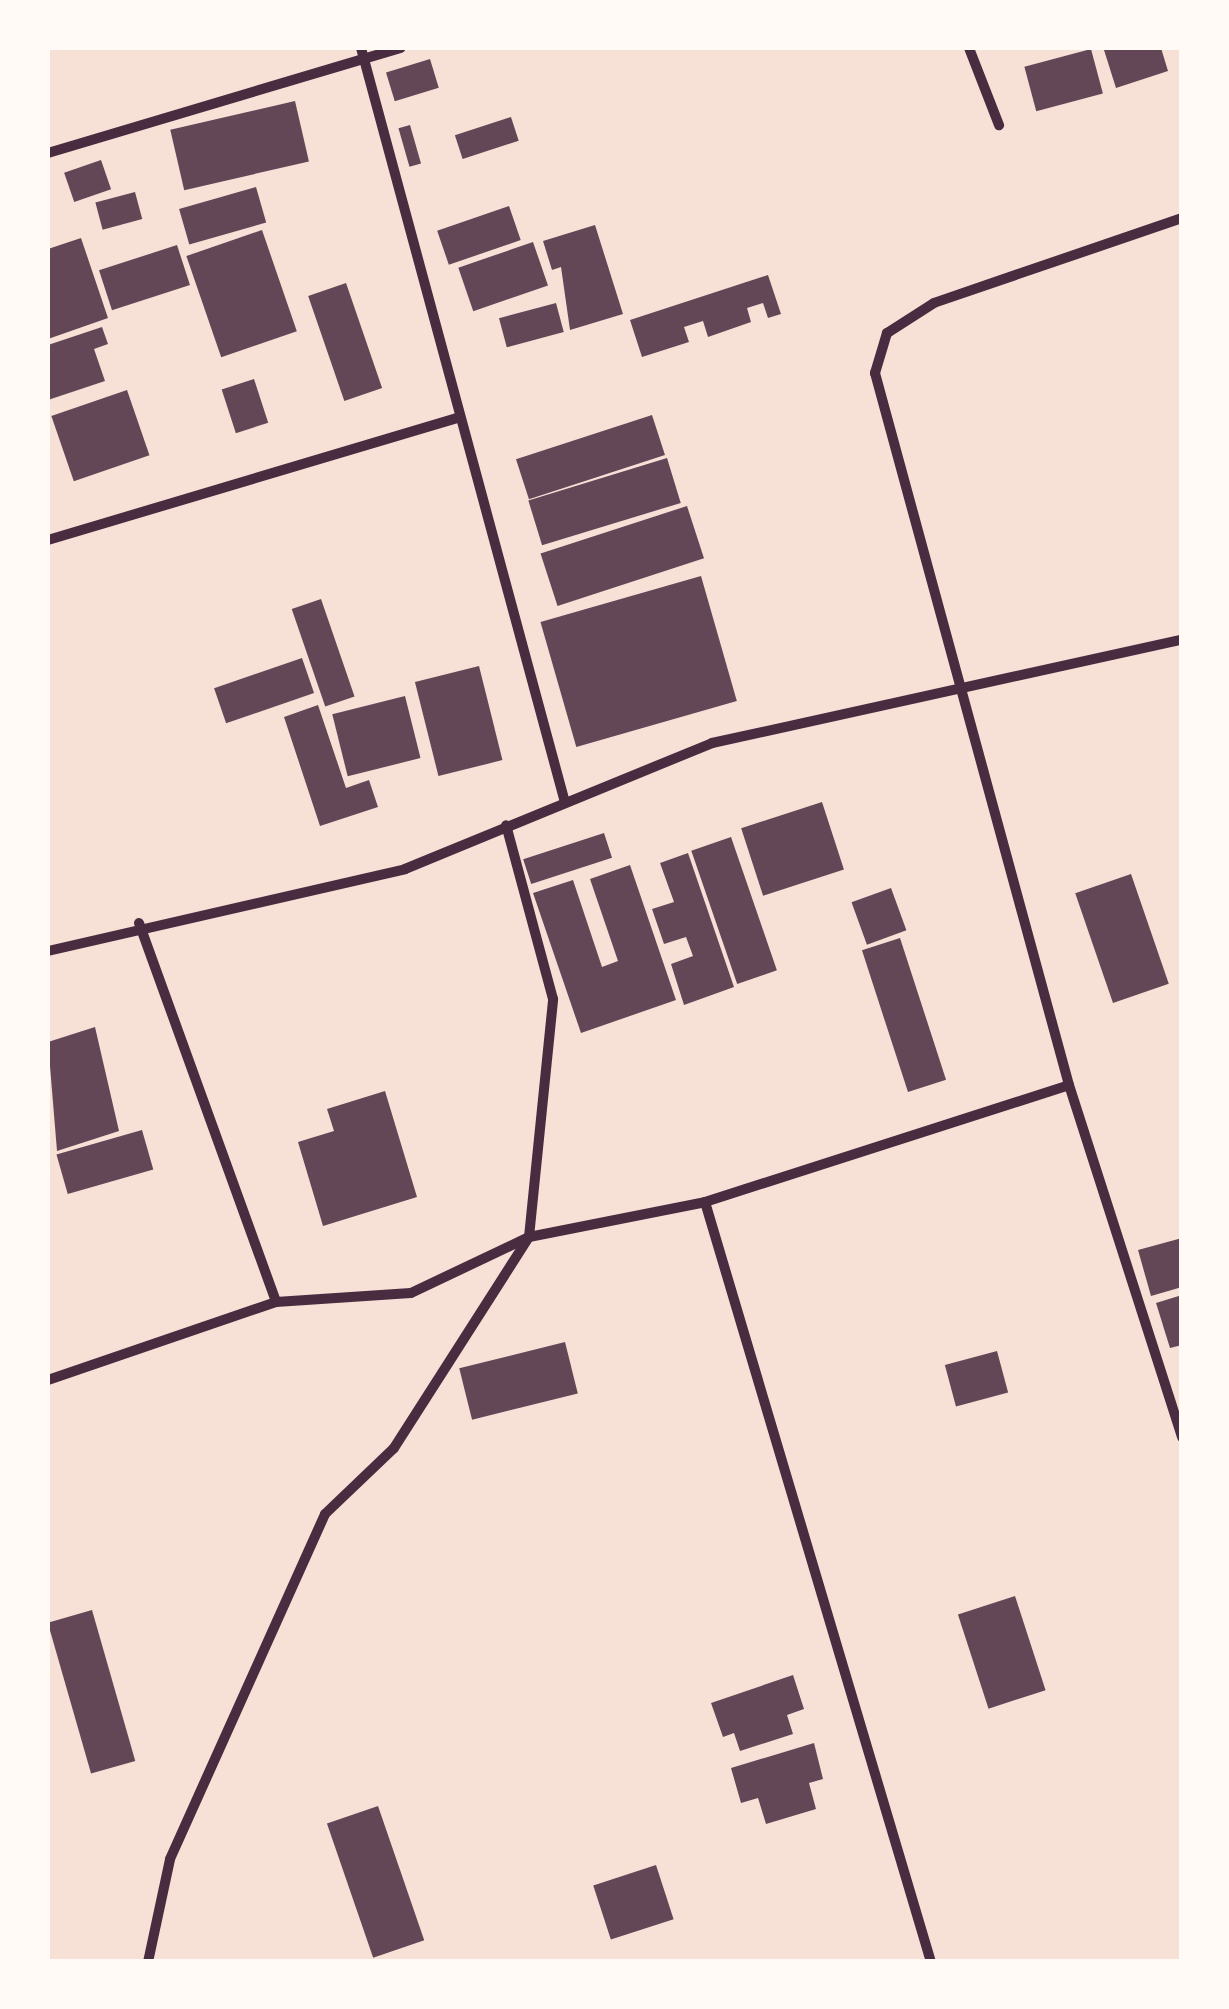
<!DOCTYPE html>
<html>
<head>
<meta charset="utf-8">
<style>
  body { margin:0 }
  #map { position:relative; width:1229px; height:2009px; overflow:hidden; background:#f7e1d7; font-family:Roboto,sans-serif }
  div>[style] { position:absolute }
  .building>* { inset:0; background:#644757; transform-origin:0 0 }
  .minor>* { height:10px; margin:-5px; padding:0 5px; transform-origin:5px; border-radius:5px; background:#4a2c40 }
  span { translate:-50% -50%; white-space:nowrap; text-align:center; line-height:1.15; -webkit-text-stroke:10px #fffaf5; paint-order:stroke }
  .frame { position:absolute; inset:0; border:50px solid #fffaf5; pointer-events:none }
</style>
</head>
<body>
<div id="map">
  <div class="building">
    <i style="clip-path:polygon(1161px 48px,1168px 71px,1116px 88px,1104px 50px)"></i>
    <i style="left:1091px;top:49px;width:46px;height:69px;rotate:75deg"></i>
    <i style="left:430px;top:59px;width:30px;height:46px;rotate:73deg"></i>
    <i style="left:295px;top:101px;width:62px;height:128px;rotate:77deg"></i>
    <i style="left:511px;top:117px;width:25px;height:59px;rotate:72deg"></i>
    <i style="left:410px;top:125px;width:40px;height:12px;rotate:74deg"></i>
    <i style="left:101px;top:160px;width:31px;height:39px;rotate:71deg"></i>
    <i style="left:256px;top:187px;width:37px;height:80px;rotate:74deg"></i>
    <i style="left:135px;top:192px;width:28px;height:41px;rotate:75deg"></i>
    <i style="left:509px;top:206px;width:36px;height:76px;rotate:71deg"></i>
    <i style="clip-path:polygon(595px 225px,623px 314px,570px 330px,561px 267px,552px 270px,543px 241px)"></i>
    <i style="left:262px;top:230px;width:107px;height:80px;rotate:71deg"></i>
    <i style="clip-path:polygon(81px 238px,108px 318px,48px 339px,48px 249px)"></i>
    <i style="left:533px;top:242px;width:46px;height:79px;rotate:71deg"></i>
    <i style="left:177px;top:245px;width:42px;height:82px;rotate:72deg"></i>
    <i style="clip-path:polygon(768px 275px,781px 314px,768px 318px,763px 303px,747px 308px,751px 322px,708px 337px,703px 321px,684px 327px,689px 342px,642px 357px,630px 320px)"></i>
    <i style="left:346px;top:283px;width:111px;height:40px;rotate:71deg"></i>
    <i style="left:556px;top:303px;width:30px;height:59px;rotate:75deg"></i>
    <i style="clip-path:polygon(102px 327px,108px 344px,94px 349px,105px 381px,48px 400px,48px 345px)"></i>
    <i style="left:254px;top:379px;width:46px;height:34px;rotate:72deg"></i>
    <i style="left:127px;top:390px;width:69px;height:80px;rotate:71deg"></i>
    <i style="left:652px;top:415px;width:42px;height:143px;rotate:72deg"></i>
    <i style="left:667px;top:458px;width:47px;height:145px;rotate:73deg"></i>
    <i style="left:687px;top:506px;width:55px;height:154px;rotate:72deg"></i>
    <i style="left:701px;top:576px;width:130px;height:167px;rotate:74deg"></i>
    <i style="left:321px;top:599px;width:103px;height:31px;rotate:71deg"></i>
    <i style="left:302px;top:658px;width:37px;height:93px;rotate:71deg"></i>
    <i style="left:479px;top:666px;width:97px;height:66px;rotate:76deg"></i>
    <i style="left:405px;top:696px;width:64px;height:75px;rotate:76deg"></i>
    <i style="clip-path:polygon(318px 705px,346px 788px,369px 780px,378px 807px,320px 826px,284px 717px)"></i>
    <i style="left:822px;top:802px;width:71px;height:85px;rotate:72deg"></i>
    <i style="left:604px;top:833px;width:26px;height:85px;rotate:72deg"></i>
    <i style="left:731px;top:837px;width:141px;height:42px;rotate:71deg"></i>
    <i style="clip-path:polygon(688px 853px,734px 987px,684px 1005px,671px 964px,693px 956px,686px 937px,664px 944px,652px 909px,674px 902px,660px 863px)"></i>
    <i style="clip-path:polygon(630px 865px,676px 1000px,581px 1033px,533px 893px,573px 880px,602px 967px,618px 961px,590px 879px)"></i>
    <i style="left:1131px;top:874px;width:116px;height:59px;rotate:71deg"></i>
    <i style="left:891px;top:888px;width:45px;height:42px;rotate:70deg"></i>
    <i style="left:900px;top:938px;width:149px;height:40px;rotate:72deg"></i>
    <i style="clip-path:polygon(95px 1027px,119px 1131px,57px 1151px,48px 1042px)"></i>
    <i style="clip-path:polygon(385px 1091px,417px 1197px,323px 1226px,298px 1142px,334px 1131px,327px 1109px)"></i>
    <i style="left:142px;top:1130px;width:41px;height:89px;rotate:74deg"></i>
    <i style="clip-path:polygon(1182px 1238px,1182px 1287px,1151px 1296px,1138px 1250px)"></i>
    <i style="clip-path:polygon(1182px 1295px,1182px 1345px,1170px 1348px,1156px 1303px)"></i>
    <i style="left:565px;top:1342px;width:53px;height:109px;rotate:76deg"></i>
    <i style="left:997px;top:1351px;width:43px;height:54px;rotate:75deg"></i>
    <i style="left:1015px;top:1596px;width:99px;height:60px;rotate:72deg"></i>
    <i style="left:92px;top:1610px;width:157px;height:46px;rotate:74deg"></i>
    <i style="clip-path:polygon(793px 1675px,804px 1709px,787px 1715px,793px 1734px,740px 1751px,734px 1733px,723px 1737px,711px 1703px)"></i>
    <i style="clip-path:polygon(814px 1743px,823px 1779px,809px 1783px,816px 1809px,766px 1824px,758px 1798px,741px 1803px,731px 1768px)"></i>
    <i style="left:378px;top:1806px;width:142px;height:54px;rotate:71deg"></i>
    <i style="left:656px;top:1865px;width:57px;height:66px;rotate:72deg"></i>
  </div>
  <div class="minor">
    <i style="left:361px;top:48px;width:778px;rotate:74.87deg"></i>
    <i style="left:969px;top:48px;width:83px;rotate:68.7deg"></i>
    <i style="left:48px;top:153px;width:368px;rotate:-16.6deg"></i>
    <i style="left:1182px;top:218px;width:262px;rotate:161.1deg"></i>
    <i style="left:934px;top:303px;width:56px;rotate:147.4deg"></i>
    <i style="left:887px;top:333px;width:42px;rotate:106.7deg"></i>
    <i style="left:875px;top:373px;width:738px;rotate:74.76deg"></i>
    <i style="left:1069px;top:1085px;width:370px;rotate:72.2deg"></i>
    <i style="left:48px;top:540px;width:430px;rotate:-16.6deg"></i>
    <i style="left:139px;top:923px;width:403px;rotate:70.1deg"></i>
    <i style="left:48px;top:951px;width:366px;rotate:-12.9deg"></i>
    <i style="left:405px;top:869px;width:332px;rotate:-22.3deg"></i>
    <i style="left:712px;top:743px;width:481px;rotate:-12.4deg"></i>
    <i style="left:705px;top:1202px;width:793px;rotate:73.44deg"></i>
    <i style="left:48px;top:1380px;width:241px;rotate:-18.9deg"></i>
    <i style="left:276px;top:1302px;width:135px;rotate:-3.8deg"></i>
    <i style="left:411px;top:1293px;width:131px;rotate:-25.4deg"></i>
    <i style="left:529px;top:1237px;width:179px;rotate:-11.2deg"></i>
    <i style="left:705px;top:1202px;width:382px;rotate:-17.8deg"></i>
    <i style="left:148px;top:1962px;width:105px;rotate:-77.9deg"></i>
    <i style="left:170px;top:1859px;width:378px;rotate:-65.8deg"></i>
    <i style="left:325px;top:1514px;width:95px;rotate:-43.7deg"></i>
    <i style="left:394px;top:1448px;width:250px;rotate:-57.4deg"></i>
    <i style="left:529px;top:1237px;width:239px;rotate:-84.2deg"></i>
    <i style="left:553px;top:999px;width:180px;rotate:-105.1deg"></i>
  </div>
  <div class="frame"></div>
</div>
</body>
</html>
